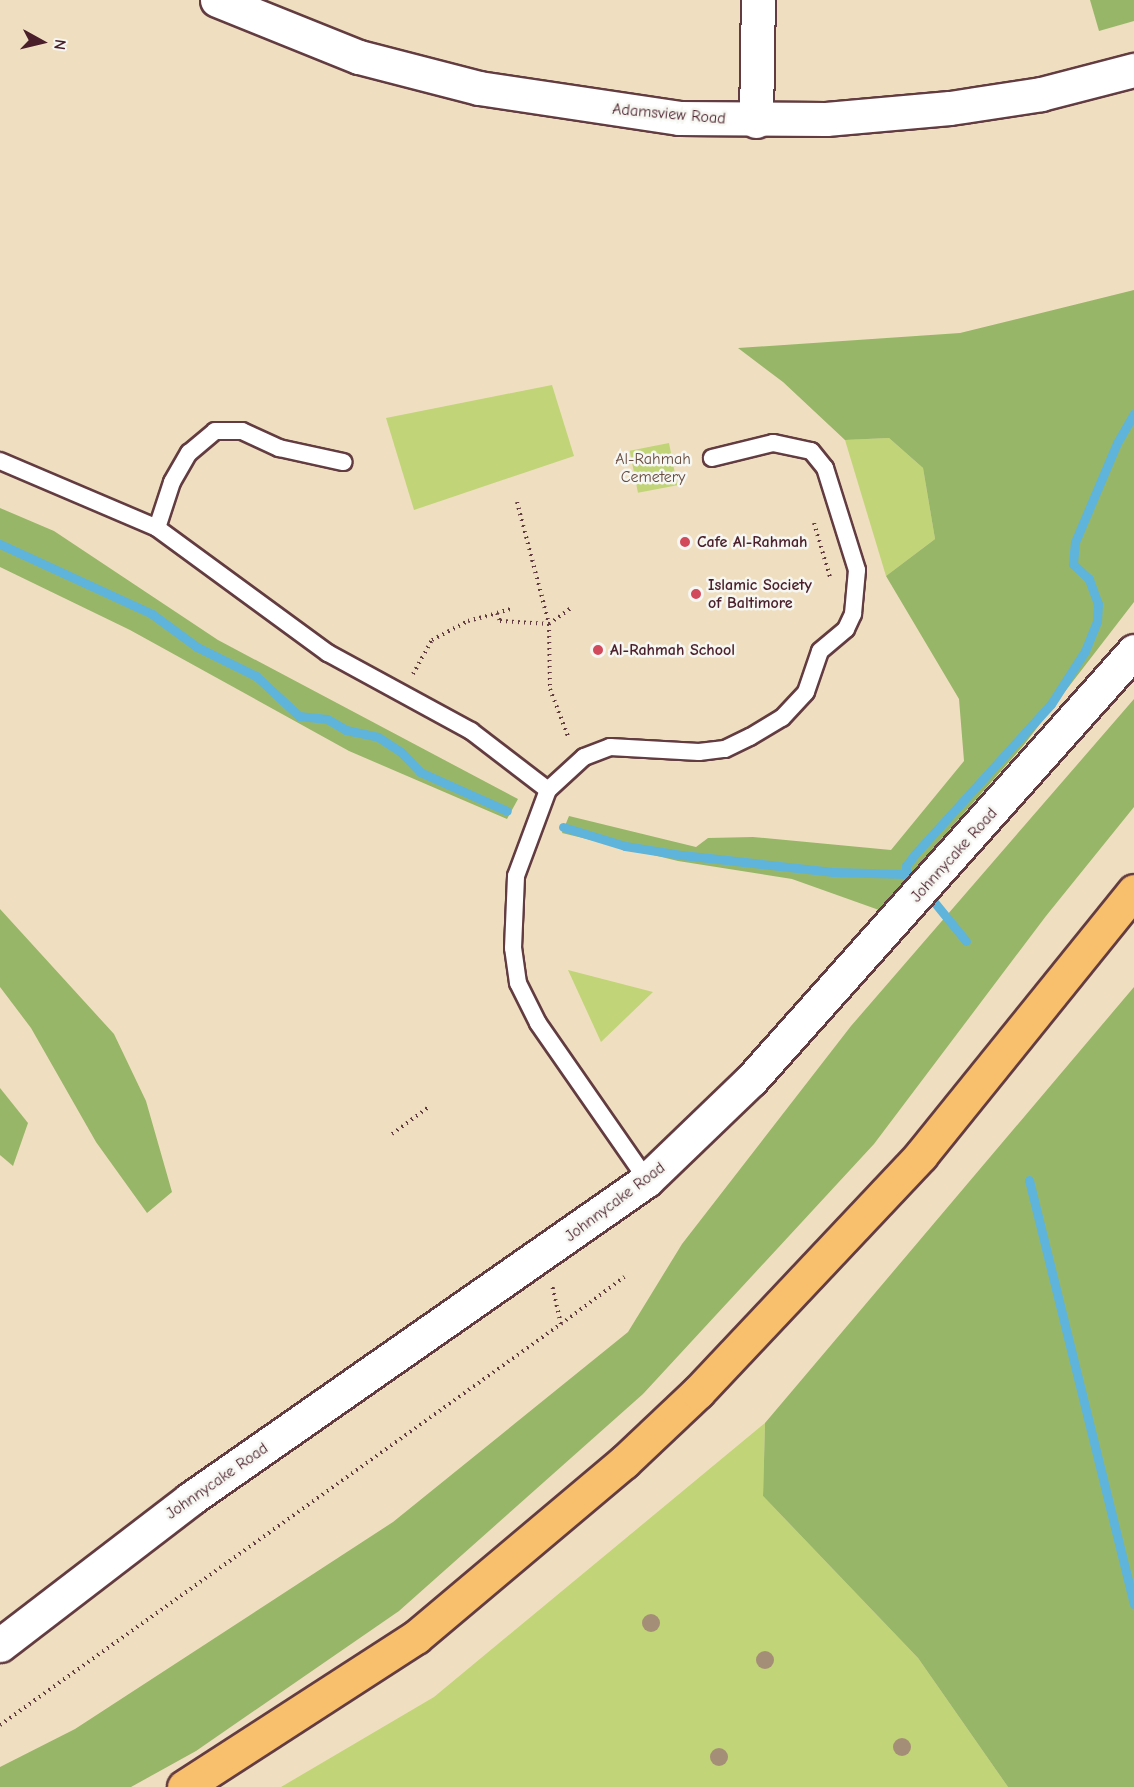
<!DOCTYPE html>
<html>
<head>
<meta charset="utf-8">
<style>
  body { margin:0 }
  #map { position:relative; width:1134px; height:1787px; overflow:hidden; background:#efdfc0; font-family:"Comic Neue",sans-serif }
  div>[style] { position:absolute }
  .green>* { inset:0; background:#c1d477; transform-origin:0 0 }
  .forest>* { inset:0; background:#98b668 }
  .stream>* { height:9px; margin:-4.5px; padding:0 4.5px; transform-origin:4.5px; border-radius:4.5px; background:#5fb4db }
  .path>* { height:4px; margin-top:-2px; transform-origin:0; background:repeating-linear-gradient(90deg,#633c41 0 1.5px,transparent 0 6px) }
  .roads { filter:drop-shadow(2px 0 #633c41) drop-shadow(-2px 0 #633c41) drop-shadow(0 2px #633c41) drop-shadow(0 -2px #633c41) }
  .lane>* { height:16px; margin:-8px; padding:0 8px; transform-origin:8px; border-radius:8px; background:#fff }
  .street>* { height:33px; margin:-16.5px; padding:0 16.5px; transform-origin:16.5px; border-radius:16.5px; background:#fff }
  .highway>* { height:33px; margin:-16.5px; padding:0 16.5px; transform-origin:16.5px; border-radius:16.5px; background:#f8bf6c }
  .trees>* { width:18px; height:18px; margin:-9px; border-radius:50%; background:#a58e78 }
  .dots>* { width:16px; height:16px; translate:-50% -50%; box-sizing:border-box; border:3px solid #f6f6f2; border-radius:50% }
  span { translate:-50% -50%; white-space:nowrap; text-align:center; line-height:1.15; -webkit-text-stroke:5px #f6f6f2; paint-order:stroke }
  .street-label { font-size:16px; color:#4a1f2b }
  .park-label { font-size:16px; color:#684c3e }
  .poi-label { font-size:16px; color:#4a1f2b; font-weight:700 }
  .left { translate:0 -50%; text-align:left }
  .north { position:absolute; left:12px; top:12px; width:60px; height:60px; -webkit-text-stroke:4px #f6f6f2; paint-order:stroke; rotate:98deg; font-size:16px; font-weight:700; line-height:24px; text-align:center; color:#4a1f2b }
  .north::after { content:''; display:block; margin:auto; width:21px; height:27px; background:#4a1f2b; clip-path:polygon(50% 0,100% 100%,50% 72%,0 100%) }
</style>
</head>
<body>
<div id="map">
  <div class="green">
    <i style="clip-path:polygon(552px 385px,574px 456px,414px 510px,386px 418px)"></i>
    <i style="clip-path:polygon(889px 438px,923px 468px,935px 539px,886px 576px,845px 440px)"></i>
    <i style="left:669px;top:443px;width:43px;height:40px;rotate:79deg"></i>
    <i style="clip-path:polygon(568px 970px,653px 992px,601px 1042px)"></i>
    <i style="clip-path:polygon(765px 1423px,763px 1496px,918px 1658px,1008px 1787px,281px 1787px,434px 1697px)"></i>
  </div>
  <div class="forest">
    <i style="clip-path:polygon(1090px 0,1134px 0,1134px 21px,1099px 31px)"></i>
    <i style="clip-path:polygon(1134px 290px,1134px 602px,1023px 746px,879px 910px,792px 879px,678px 861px,562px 833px,569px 816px,696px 847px,708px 838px,753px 837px,891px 850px,964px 761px,959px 699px,886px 576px,935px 539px,923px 468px,889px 438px,845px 440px,783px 382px,738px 348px,960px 333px)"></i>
    <i style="clip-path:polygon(0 508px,54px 531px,218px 640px,518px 799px,507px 819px,349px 751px,130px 630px,0 567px)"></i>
    <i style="clip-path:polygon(1134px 699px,1134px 807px,1046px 916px,874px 1144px,643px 1394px,399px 1611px,196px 1751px,131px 1787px,0 1787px,0 1767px,75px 1729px,393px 1522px,628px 1332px,682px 1244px,851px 1026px)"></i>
    <i style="clip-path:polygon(0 909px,114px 1034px,146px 1101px,172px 1192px,147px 1213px,96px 1142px,31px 1028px,0 987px)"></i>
    <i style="clip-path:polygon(1134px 987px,1134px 1787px,1008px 1787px,918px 1658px,763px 1496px,765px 1423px)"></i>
    <i style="clip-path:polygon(0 1088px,28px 1123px,13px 1166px,0 1155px)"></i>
  </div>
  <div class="stream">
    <i style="left:0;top:544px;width:167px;rotate:24.7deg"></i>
    <i style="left:152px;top:614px;width:56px;rotate:36.3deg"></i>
    <i style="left:197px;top:647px;width:66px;rotate:26.2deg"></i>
    <i style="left:256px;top:676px;width:59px;rotate:42.9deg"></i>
    <i style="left:299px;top:716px;width:28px;rotate:6deg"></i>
    <i style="left:327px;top:719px;width:22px;rotate:30deg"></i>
    <i style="left:346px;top:730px;width:33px;rotate:12deg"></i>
    <i style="left:378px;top:737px;width:27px;rotate:33deg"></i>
    <i style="left:401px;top:752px;width:28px;rotate:46deg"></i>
    <i style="left:420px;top:772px;width:95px;rotate:24.1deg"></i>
    <i style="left:563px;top:827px;width:65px;rotate:17deg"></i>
    <i style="left:625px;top:846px;width:58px;rotate:9deg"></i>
    <i style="left:682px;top:855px;width:152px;rotate:6.4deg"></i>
    <i style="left:833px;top:872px;width:73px;rotate:1.6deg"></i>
    <i style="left:913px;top:880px;width:9px;rotate:-139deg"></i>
    <i style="left:906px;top:874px;width:8px;rotate:-90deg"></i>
    <i style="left:906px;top:866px;width:15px;rotate:-53deg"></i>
    <i style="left:915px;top:854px;width:202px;rotate:-47.8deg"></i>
    <i style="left:1051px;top:704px;width:63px;rotate:-57.3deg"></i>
    <i style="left:1085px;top:651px;width:31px;rotate:-68deg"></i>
    <i style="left:1097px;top:622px;width:18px;rotate:-87deg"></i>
    <i style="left:1098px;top:604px;width:27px;rotate:-110deg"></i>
    <i style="left:1089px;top:579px;width:22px;rotate:-137deg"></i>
    <i style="left:1073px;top:564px;width:22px;rotate:-85deg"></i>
    <i style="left:1075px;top:542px;width:108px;rotate:-67deg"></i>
    <i style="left:1117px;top:443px;width:34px;rotate:-60deg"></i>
    <i style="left:935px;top:903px;width:49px;rotate:50.8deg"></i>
    <i style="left:1029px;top:1180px;width:437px;rotate:76.1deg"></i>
  </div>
  <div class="path">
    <i style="left:517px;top:502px;width:126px;rotate:75.3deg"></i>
    <i style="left:549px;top:624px;width:27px;rotate:-36deg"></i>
    <i style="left:814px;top:523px;width:56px;rotate:73.5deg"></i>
    <i style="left:497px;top:613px;width:17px;rotate:-17deg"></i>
    <i style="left:413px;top:674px;width:39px;rotate:-61deg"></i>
    <i style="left:432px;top:640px;width:41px;rotate:-27.8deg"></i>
    <i style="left:468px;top:621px;width:30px;rotate:-15deg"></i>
    <i style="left:497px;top:613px;width:9px;rotate:69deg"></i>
    <i style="left:500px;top:621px;width:49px;rotate:3.5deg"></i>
    <i style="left:549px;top:624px;width:65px;rotate:89.1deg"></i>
    <i style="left:550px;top:689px;width:53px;rotate:69.2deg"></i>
    <i style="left:392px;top:1134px;width:47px;rotate:-36.4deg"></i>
    <i style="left:561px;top:1324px;width:79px;rotate:-36.7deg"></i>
    <i style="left:0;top:1725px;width:690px;rotate:-35.56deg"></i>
    <i style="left:561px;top:1324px;width:39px;rotate:-103deg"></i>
  </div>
  <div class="roads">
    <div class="lane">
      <i style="left:0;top:461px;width:171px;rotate:23.1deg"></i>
      <i style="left:157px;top:528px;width:212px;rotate:36.2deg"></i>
      <i style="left:328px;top:653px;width:163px;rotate:28.6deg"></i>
      <i style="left:471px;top:731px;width:97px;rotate:37.5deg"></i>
      <i style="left:157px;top:528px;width:48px;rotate:-71.9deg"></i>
      <i style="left:172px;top:482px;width:34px;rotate:-60deg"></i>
      <i style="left:189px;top:453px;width:34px;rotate:-40deg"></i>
      <i style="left:215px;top:431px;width:27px"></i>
      <i style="left:242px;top:431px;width:41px;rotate:24.7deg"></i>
      <i style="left:279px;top:448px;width:66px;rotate:12.3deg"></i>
      <i style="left:647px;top:1180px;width:191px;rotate:-124.8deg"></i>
      <i style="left:538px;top:1023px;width:45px;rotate:-116.6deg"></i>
      <i style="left:518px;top:983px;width:35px;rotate:-98deg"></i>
      <i style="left:513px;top:948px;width:72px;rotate:-87.6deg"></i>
      <i style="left:516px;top:876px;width:92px;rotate:-69.6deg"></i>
      <i style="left:548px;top:790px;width:49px;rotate:-42.5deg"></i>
      <i style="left:584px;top:757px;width:28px;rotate:-21deg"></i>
      <i style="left:610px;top:747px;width:89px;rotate:3.2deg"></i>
      <i style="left:699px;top:752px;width:26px;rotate:-7deg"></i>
      <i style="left:725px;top:749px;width:28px;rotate:-26deg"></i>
      <i style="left:750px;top:737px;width:37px;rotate:-31deg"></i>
      <i style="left:782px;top:718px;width:35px;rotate:-47deg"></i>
      <i style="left:806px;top:692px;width:43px;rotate:-71.1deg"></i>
      <i style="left:820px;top:651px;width:34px;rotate:-40deg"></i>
      <i style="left:846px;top:629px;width:17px;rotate:-65deg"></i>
      <i style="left:853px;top:614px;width:44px;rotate:-84.8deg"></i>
      <i style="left:857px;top:570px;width:107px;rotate:-107.4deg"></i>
      <i style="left:825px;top:468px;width:22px;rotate:-129deg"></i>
      <i style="left:811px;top:451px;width:39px;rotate:-168deg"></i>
      <i style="left:773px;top:443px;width:63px;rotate:166.2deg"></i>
    </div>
    <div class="street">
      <i style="left:217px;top:0;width:153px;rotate:21.9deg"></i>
      <i style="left:359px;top:57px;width:124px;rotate:14.5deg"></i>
      <i style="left:479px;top:88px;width:202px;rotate:8.5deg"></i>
      <i style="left:679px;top:118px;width:147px;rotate:0.4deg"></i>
      <i style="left:826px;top:119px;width:124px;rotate:-5.1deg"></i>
      <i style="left:950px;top:108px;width:92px;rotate:-8.7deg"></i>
      <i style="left:1041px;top:94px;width:96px;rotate:-14.5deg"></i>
      <i style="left:756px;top:121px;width:121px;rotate:-89.1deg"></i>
      <i style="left:0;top:1645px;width:240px;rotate:-37.5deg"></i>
      <i style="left:190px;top:1499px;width:557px;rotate:-34.92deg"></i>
      <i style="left:647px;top:1180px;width:144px;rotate:-43.9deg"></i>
      <i style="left:751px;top:1080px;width:575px;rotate:-48.24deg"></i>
    </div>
    <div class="highway">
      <i style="left:184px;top:1787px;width:276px;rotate:-32.9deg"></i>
      <i style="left:416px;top:1637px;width:272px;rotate:-40.1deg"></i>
      <i style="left:624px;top:1462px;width:102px;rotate:-43.4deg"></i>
      <i style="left:698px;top:1392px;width:325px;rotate:-46.7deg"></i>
      <i style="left:921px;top:1155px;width:339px;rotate:-51.1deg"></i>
    </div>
  </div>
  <div class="trees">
    <i style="left:651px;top:1623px"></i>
    <i style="left:765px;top:1660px"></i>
    <i style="left:902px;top:1747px"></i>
    <i style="left:719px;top:1757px"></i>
  </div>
  <div class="dots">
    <i style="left:685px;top:542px;background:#d1495b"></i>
    <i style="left:696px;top:594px;background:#d1495b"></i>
    <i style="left:598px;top:650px;background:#d1495b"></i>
  </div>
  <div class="street-label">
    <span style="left:669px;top:114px;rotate:5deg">Adamsview Road</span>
    <span style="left:954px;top:855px;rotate:-48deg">Johnnycake Road</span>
    <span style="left:615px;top:1202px;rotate:-37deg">Johnnycake Road</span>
    <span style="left:217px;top:1481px;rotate:-35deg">Johnnycake Road</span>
  </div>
  <div class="park-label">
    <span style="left:653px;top:468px">Al-Rahmah<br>Cemetery</span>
  </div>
  <div class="poi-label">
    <span class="left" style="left:697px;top:542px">Cafe Al-Rahmah</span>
    <span class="left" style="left:708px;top:594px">Islamic Society<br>of Baltimore</span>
    <span class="left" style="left:610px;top:650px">Al-Rahmah School</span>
  </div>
  <div class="north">N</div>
</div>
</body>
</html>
